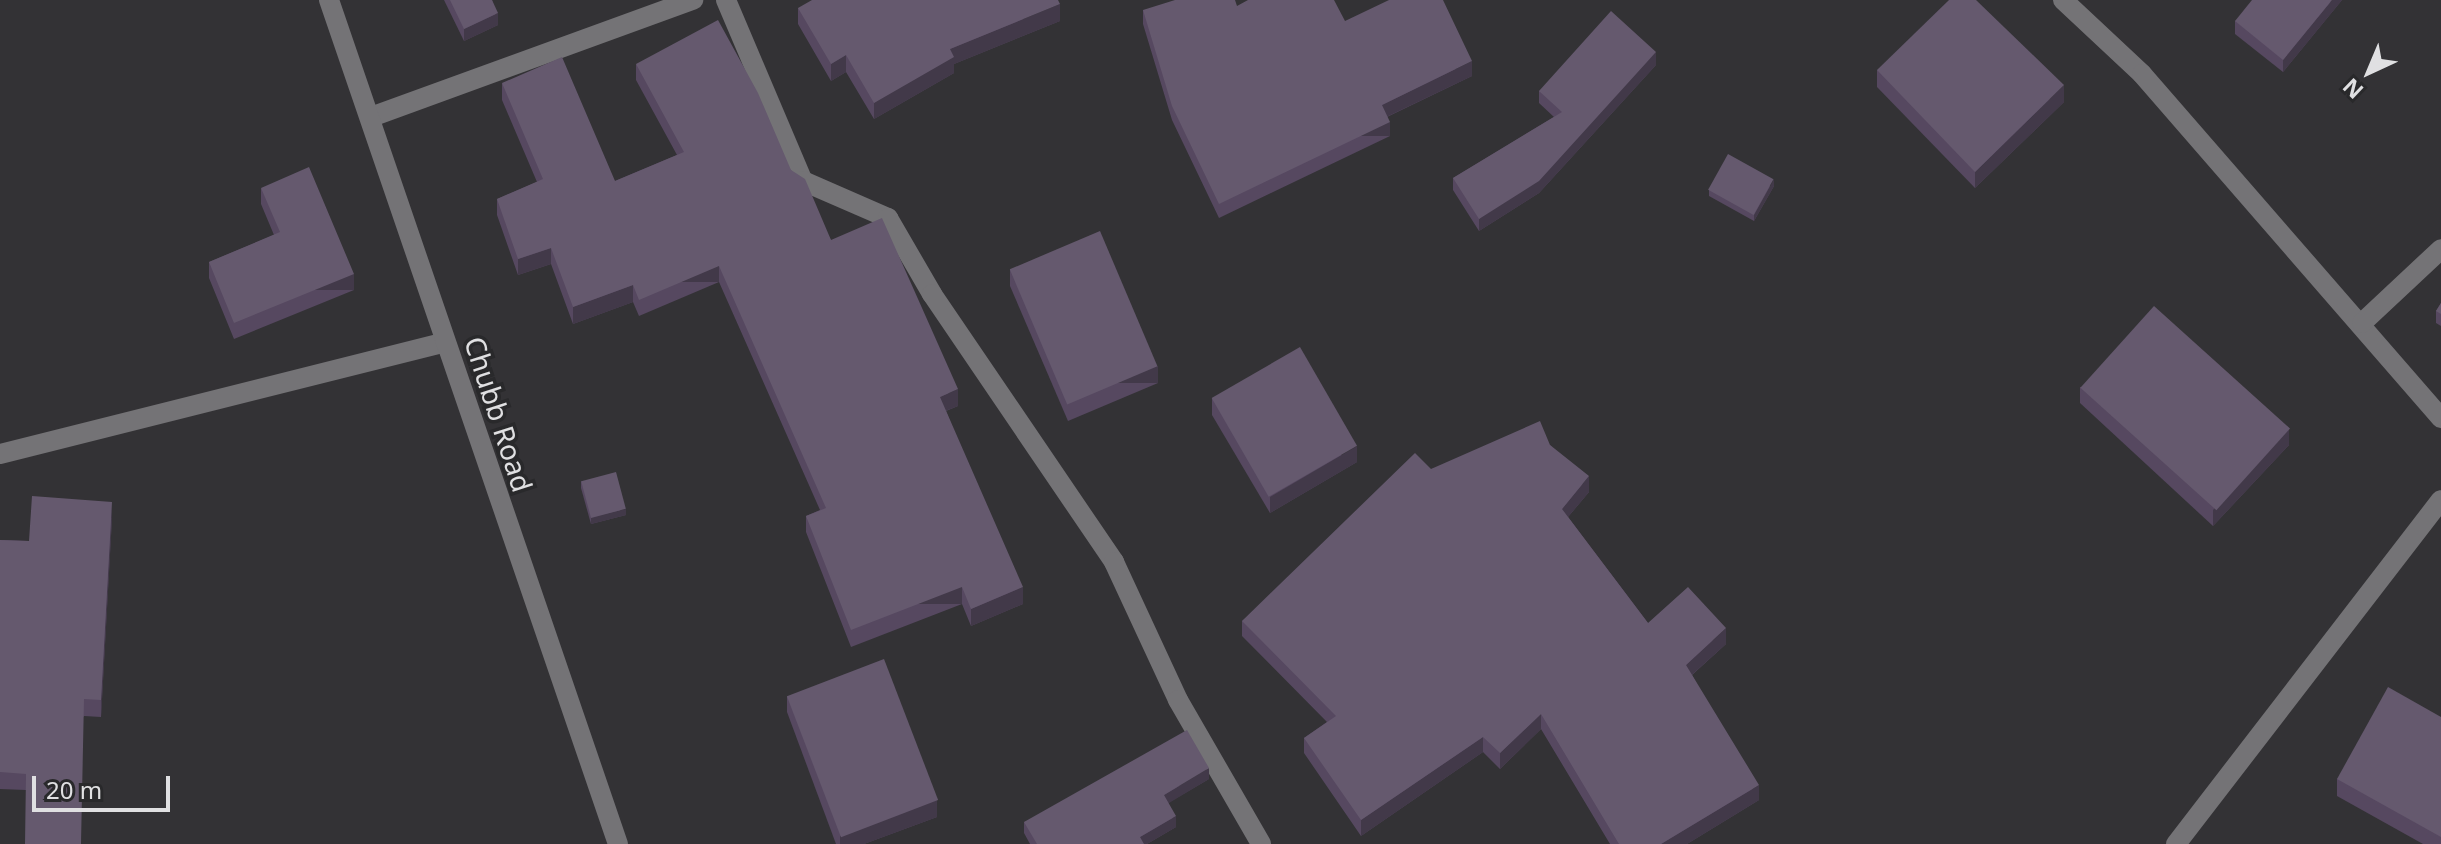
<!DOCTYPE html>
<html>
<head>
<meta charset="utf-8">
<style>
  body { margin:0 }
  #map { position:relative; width:2441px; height:844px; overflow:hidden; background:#333235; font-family:"Noto Sans",sans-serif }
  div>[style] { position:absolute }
  .minor>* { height:20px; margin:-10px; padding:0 10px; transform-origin:10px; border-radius:10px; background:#747376 }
  .tertiary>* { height:20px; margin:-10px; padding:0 10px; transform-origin:10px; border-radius:10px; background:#747376 }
  .wall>* { inset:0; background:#564860 }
  .shaded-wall>* { inset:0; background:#423949; transform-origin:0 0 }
  .building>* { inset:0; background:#65596e; transform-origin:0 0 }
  span { translate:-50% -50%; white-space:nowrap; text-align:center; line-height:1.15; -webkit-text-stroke:7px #29292b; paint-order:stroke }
  .street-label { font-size:28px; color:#e0e0e2 }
  .north { position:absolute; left:2329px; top:32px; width:80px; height:80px; -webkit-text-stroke:6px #29292b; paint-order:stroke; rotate:224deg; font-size:22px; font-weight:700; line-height:32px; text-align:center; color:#e0e0e2 }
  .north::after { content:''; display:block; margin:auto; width:28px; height:36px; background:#e0e0e2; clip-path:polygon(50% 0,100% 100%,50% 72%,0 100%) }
  .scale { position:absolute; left:32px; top:776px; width:138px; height:36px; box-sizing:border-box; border:4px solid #e0e0e2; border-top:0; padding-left:10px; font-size:24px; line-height:28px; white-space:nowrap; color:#e0e0e2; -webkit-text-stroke:6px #29292b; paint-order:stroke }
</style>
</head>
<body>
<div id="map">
  <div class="minor">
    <i style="left:726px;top:0;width:197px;rotate:67deg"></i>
    <i style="left:803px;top:181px;width:93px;rotate:23.5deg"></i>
    <i style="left:888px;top:218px;width:88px;rotate:59.9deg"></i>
    <i style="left:932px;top:294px;width:324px;rotate:55.8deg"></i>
    <i style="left:1114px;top:562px;width:152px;rotate:65.1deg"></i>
    <i style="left:1178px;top:700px;width:166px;rotate:60deg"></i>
    <i style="left:2063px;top:0;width:108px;rotate:43.1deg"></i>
    <i style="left:2142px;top:74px;width:456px;rotate:49deg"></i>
    <i style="left:371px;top:117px;width:343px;rotate:-20deg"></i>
    <i style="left:2362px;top:323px;width:108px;rotate:-43.1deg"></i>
    <i style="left:0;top:454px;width:459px;rotate:-14.1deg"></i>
    <i style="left:2176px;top:844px;width:434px;rotate:-52.4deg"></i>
  </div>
  <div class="tertiary">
    <i style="left:329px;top:0;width:892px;rotate:71.1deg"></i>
  </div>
  <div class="wall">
    <i style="clip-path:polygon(444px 0,492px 0,498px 25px,464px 41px)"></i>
    <i style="clip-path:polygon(2342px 0,2283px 72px,2235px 34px,2235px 21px)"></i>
    <i style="clip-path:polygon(1237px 6px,1345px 21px,1472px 76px,1387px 117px,1390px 136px,1219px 218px,1172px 120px,1143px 24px,1143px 10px)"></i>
    <i style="clip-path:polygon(798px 8px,1060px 21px,954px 64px,954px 73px,874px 119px,846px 72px,831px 81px,798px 24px)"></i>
    <i style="clip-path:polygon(636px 64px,791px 170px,831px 240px,958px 406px,946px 411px,1023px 604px,971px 626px,962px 604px,851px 647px,806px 532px,806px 516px,820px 510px,719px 282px,639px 316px,633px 302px,573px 324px,551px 264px,518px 275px,497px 215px,497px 199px,537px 182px,502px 100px,502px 83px,615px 181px,677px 155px,636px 80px)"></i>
    <i style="clip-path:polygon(1656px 65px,1539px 193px,1479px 231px,1453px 190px,1453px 178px,1554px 117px,1539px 103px,1539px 91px)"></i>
    <i style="clip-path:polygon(1877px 70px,2064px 102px,1975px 188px,1877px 87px)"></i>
    <i style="clip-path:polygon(1774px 186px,1754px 221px,1709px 196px,1709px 190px)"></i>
    <i style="clip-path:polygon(261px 188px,354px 290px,234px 339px,209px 278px,209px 262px,274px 235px,261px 204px)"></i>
    <i style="clip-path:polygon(1010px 269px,1158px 383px,1068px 421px,1010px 286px)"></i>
    <i style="clip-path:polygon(2441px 303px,2441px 326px,2436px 323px,2436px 311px)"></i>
    <i style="clip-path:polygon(2080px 387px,2289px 445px,2213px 526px,2080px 403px)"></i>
    <i style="clip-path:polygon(1212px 398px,1357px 462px,1270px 513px,1212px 415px)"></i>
    <i style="clip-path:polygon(1550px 445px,1589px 492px,1568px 517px,1648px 623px,1726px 644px,1692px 675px,1759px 800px,1687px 844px,1610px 844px,1541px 729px,1500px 769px,1483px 752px,1361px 836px,1304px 753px,1304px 738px,1327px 722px,1242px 636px,1242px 621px,1431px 469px)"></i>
    <i style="clip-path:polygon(581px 481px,626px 515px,591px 524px,581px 488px)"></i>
    <i style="clip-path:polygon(112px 518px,101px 717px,84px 716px,26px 790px,0 789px,0 540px,29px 541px)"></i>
    <i style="clip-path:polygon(787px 696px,937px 817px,864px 844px,836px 844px,787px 712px)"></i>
    <i style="clip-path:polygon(2441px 717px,2441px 844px,2423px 844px,2337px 796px,2337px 779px)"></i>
    <i style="clip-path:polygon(1209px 779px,1168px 803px,1176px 827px,1147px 844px,1030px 844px,1024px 833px,1024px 822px)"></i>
  </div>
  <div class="shaded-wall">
    <i style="clip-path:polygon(2332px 0,2342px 0,2283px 72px,2283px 60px)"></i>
    <i style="clip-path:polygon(1060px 4px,1060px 21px,954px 64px,954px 73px,874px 119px,874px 103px,950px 49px)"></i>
    <i style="clip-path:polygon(498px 13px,498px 25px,464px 41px,464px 29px)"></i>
    <i style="clip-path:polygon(1656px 52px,1656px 65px,1539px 193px,1479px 231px,1479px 219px)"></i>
    <i style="clip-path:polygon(846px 55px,846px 72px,831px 81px,831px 64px)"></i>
    <i style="clip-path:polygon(1472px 61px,1472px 76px,1382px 119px,1382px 105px)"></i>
    <i style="clip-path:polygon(2064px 85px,2064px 102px,1975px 188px,1975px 172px)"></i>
    <i style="left:1390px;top:122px;width:14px;height:190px;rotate:90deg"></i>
    <i style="clip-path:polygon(1774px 179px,1774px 186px,1754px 221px,1754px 215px)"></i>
    <i style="clip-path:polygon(551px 248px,551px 264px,518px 275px,518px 259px)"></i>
    <i style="left:719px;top:266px;width:16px;height:87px;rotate:90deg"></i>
    <i style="left:354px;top:274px;width:16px;height:130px;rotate:90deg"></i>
    <i style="clip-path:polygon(633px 285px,633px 302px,573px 324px,573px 307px)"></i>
    <i style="left:1158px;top:366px;width:17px;height:98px;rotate:90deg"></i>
    <i style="clip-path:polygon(958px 389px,958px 406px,940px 413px,940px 397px)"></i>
    <i style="clip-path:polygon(2289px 429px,2289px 445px,2213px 526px,2213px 510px)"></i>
    <i style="clip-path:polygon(1357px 446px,1357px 462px,1270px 513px,1270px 497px)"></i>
    <i style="clip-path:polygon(1589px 476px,1589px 492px,1562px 524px,1562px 509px)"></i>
    <i style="clip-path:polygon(112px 502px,112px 518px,101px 717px,101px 700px)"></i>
    <i style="clip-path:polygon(626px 509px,626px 515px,591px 524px,591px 517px)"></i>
    <i style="left:962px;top:587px;width:17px;height:119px;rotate:90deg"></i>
    <i style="clip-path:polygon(1023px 587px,1023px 604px,971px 626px,971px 609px)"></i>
    <i style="clip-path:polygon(1726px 628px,1726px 644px,1686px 680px,1686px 665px)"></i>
    <i style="clip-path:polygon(1541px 714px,1541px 729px,1500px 769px,1500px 753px)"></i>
    <i style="clip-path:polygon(1483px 737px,1483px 752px,1361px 836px,1361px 820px)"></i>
    <i style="clip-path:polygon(1209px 768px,1209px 779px,1164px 806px,1164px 795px)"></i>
    <i style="clip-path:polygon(1759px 785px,1759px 800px,1687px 844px,1661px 844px)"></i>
    <i style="clip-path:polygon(937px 800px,937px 817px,864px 844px,840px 844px,840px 836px)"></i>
    <i style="clip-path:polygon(1176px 816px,1176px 827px,1147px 844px,1140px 844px,1140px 837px)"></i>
  </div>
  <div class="building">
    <i style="clip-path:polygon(450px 0,492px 0,498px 13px,464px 29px)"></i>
    <i style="clip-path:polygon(812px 0,1058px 0,1060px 4px,950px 49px,954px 57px,874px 103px,846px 55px,831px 64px,798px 8px)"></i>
    <i style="clip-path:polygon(1175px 0,1235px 0,1237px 6px,1248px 0,1334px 0,1345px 21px,1389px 0,1443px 0,1472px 61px,1382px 105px,1390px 122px,1219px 204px,1172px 106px,1143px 10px)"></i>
    <i style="clip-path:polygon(1949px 0,1976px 0,2064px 85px,1975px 172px,1877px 70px)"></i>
    <i style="clip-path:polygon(2252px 0,2332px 0,2283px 60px,2235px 21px)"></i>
    <i style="clip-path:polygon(1611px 11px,1656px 52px,1539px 181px,1479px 219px,1453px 178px,1562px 112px,1539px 91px)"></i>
    <i style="clip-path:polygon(718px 20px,758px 93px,791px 170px,805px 179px,831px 240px,882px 218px,958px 389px,940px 397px,1023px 587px,971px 609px,962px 587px,851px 630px,806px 516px,826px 508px,719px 266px,639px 300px,633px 285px,573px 307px,551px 248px,518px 259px,497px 199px,543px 179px,502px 83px,562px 57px,615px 181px,684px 152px,636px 64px)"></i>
    <i style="left:1728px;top:154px;width:52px;height:41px;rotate:29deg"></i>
    <i style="clip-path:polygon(309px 167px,354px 274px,234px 323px,209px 262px,280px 232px,261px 188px)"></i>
    <i style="left:1100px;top:231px;width:147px;height:98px;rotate:67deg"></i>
    <i style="clip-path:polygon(2441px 303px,2441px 314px,2436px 311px)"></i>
    <i style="left:2154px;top:306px;width:183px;height:110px;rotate:42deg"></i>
    <i style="left:1300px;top:347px;width:114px;height:102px;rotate:60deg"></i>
    <i style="clip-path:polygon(1540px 421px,1550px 445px,1589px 476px,1562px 509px,1648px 623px,1688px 587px,1726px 628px,1686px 665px,1759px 785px,1661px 844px,1619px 844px,1541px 714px,1500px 753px,1483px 737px,1361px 820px,1304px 738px,1336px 716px,1242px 621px,1415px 453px,1431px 469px)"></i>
    <i style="left:616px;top:472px;width:38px;height:36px;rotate:75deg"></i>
    <i style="clip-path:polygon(32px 496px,112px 502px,101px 700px,84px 699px,81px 844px,25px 844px,26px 774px,0 772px,0 540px,29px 541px)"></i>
    <i style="left:884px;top:659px;width:151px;height:104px;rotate:69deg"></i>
    <i style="clip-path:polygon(2388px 687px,2441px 717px,2441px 837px,2337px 779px)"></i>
    <i style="clip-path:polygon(1187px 730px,1209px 768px,1164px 795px,1176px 816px,1140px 837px,1144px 844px,1037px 844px,1024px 822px)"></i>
  </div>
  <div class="street-label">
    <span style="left:499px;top:414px;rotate:72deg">Chubb Road</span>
  </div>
  <div class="north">N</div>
  <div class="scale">20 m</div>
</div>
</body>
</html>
